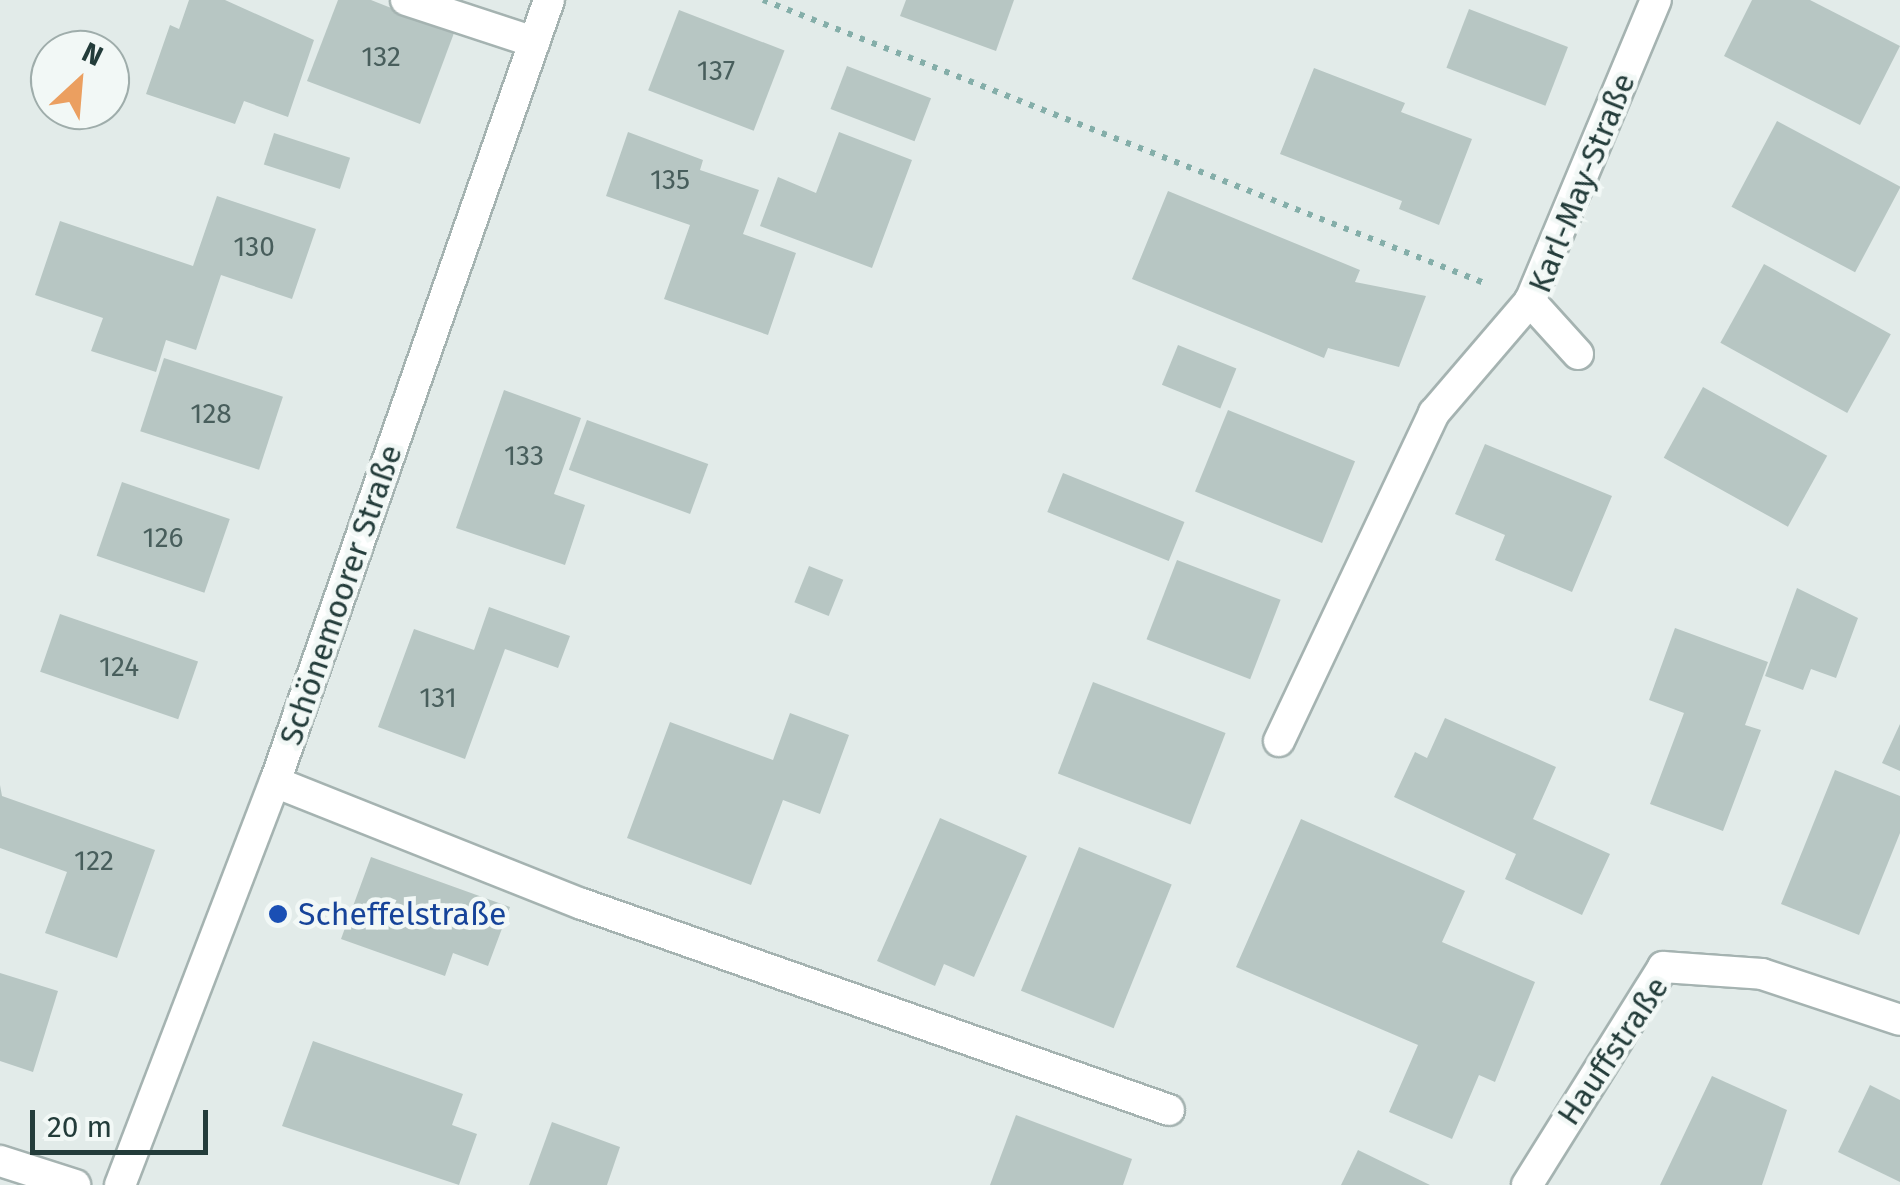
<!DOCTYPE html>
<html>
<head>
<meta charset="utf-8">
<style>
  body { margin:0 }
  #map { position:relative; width:1900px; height:1185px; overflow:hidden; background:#e2ebe9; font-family:"Fira Sans",sans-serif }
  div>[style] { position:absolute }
  .building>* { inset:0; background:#b7c6c3; transform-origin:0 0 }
  .path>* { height:6px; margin-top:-3px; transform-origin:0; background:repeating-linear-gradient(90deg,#84aea9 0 5px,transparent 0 13px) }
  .roads { filter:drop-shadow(2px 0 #a5b3b1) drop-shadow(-2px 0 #a5b3b1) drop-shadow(0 2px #a5b3b1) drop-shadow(0 -2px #a5b3b1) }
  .minor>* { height:30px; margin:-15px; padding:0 15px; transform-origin:15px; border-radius:15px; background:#fff }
  .dots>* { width:28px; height:28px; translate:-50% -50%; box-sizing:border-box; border:5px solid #f2f8f6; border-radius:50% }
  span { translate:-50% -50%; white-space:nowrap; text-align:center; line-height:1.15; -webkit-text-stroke:9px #f2f8f6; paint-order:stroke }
  .number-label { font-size:28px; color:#485e5c }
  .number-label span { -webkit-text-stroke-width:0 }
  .street-label { font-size:32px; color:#233c3a }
  .transit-label { font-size:32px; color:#164399 }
  .left { translate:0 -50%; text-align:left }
  .north { position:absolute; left:30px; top:30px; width:100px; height:100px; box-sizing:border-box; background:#f2f8f6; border:2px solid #9fadab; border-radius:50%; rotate:26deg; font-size:28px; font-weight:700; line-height:40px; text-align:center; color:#233c3a }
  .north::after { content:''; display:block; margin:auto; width:35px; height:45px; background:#eb9f60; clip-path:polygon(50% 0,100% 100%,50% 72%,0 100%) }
  .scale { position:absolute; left:30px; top:1110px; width:178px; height:45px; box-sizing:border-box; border:5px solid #233c3a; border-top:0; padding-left:12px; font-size:30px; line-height:35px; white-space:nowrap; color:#233c3a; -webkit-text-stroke:8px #f2f8f6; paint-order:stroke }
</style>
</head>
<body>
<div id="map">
  <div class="building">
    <i style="clip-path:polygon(189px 0,225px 0,314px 40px,288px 117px,244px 101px,235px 124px,146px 94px,170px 25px,179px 29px)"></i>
    <i style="clip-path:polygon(338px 0,371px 0,454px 33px,420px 124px,307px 81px)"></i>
    <i style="clip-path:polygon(906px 0,1014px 0,996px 51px,900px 16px)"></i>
    <i style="clip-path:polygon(1752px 0,1810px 0,1900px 46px,1860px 125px,1724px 56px)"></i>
    <i style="left:1469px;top:9px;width:106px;height:63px;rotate:21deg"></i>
    <i style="left:679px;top:10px;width:113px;height:86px;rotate:21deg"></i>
    <i style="left:847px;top:66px;width:90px;height:46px;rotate:21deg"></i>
    <i style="clip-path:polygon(1314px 68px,1405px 103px,1401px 112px,1472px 139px,1439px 225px,1399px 209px,1402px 201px,1280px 154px)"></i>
    <i style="left:1777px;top:121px;width:140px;height:97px;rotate:28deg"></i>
    <i style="clip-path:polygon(628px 132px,703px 160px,700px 170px,759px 190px,743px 234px,796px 253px,768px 335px,664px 299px,690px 225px,606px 196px)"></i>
    <i style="clip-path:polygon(839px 132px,912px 160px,872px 268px,760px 226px,778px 177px,816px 193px)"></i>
    <i style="left:274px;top:133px;width:80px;height:33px;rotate:18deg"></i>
    <i style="clip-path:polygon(1168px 191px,1360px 270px,1355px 282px,1426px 296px,1399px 367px,1328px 348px,1324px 358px,1132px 279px)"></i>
    <i style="clip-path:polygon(217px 196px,316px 229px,292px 299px,221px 275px,196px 350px,166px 340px,156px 372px,91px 351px,103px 318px,35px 295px,60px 221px,193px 266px)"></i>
    <i style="left:1764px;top:264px;width:145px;height:90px;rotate:29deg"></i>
    <i style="left:1178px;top:345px;width:63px;height:43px;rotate:22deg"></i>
    <i style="left:164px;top:358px;width:125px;height:77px;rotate:18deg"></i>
    <i style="left:1703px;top:387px;width:142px;height:81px;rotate:29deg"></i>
    <i style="clip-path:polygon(504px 390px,581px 418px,554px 494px,585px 505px,565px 565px,456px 528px)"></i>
    <i style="left:1228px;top:410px;width:137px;height:88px;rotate:22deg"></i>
    <i style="left:587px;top:420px;width:129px;height:53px;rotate:20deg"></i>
    <i style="clip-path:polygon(1485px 444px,1612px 496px,1572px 592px,1495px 560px,1505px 535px,1455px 514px)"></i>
    <i style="left:1063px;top:473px;width:131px;height:42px;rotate:22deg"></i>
    <i style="left:122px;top:482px;width:114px;height:78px;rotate:19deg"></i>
    <i style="left:1177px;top:560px;width:111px;height:85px;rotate:21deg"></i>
    <i style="left:809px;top:566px;width:37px;height:39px;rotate:22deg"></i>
    <i style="clip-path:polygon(1797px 588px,1858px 618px,1836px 678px,1811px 669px,1803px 690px,1765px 676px)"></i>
    <i style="clip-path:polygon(489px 607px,570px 636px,558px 668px,505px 649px,465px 759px,378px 727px,414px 629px,474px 650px)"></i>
    <i style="left:60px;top:614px;width:146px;height:61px;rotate:19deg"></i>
    <i style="clip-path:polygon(1675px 628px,1768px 662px,1745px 725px,1761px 730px,1723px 831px,1650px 804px,1684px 713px,1649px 700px)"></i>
    <i style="left:1093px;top:682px;width:142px;height:98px;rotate:21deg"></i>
    <i style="clip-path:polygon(790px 713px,849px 735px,820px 814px,783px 800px,751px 885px,627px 838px,670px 722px,773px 760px)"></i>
    <i style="clip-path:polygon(1445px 718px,1556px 767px,1533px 819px,1610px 854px,1582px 915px,1505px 879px,1516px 854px,1394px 797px,1415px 752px,1427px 758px)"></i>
    <i style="clip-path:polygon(1900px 724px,1900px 771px,1882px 763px)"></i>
    <i style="clip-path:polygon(1835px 770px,1900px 796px,1900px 833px,1859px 935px,1781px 904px)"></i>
    <i style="clip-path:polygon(0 785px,2px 796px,155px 850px,117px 958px,45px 933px,67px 872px,0 848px)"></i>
    <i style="clip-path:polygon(940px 818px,1027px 856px,974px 977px,944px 964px,935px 986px,877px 961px)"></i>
    <i style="clip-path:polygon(1301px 819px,1465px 891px,1442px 942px,1535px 982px,1495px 1082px,1479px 1075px,1452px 1139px,1389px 1112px,1418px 1045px,1236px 967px)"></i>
    <i style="left:1079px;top:847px;width:100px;height:155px;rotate:22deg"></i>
    <i style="clip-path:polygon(371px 857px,510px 907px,488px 966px,453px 953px,445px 976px,341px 939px)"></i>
    <i style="clip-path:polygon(0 973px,58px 991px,33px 1072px,0 1061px)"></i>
    <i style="clip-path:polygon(313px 1041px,463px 1094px,452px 1125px,477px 1134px,459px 1185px,282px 1126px)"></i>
    <i style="clip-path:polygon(1712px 1076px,1787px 1110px,1762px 1185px,1660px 1185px)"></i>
    <i style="clip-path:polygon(1870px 1085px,1900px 1100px,1900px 1182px,1838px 1152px)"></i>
    <i style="clip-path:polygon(1016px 1115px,1132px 1159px,1123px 1185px,990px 1185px)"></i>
    <i style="clip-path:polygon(552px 1122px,620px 1147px,607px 1185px,529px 1185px)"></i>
    <i style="clip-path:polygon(1358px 1150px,1430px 1185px,1341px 1185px)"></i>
  </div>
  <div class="path">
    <i style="left:763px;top:0;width:778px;rotate:21.42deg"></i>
  </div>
  <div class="roads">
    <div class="minor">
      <i style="left:406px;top:0;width:135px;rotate:18.2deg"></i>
      <i style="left:1578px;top:354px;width:72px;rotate:-132.2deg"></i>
      <i style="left:1530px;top:301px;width:326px;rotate:-67.3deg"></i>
      <i style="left:1279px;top:741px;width:363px;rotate:-64.7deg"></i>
      <i style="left:1434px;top:413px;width:148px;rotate:-49.4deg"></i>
      <i style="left:275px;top:782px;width:330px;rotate:21.7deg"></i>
      <i style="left:582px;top:904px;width:622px;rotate:19.34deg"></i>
      <i style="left:0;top:1161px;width:79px;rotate:17.7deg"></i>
      <i style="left:120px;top:1185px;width:432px;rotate:-69deg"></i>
      <i style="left:275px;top:782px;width:829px;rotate:-70.69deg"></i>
      <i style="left:1527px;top:1185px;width:257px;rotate:-58deg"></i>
      <i style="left:1663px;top:967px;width:99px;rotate:4deg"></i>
      <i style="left:1762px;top:974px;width:145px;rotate:18.4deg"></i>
    </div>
  </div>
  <div class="dots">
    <i style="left:278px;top:914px;background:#1a4fb4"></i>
  </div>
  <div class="number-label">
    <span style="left:381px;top:57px">132</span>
    <span style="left:716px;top:71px">137</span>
    <span style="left:670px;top:180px">135</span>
    <span style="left:254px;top:247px">130</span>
    <span style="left:211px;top:414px">128</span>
    <span style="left:524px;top:456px">133</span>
    <span style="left:163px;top:538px">126</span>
    <span style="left:119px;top:667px">124</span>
    <span style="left:438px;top:698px">131</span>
    <span style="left:94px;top:861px">122</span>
  </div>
  <div class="street-label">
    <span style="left:1582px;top:183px;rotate:-68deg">Karl-May-Straße</span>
    <span style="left:341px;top:595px;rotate:-71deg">Schönemoorer Straße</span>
    <span style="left:1613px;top:1051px;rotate:-56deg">Hauffstraße</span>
  </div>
  <div class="transit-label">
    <span class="left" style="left:298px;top:914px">Scheffelstraße</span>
  </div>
  <div class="north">N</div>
  <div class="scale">20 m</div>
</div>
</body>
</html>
